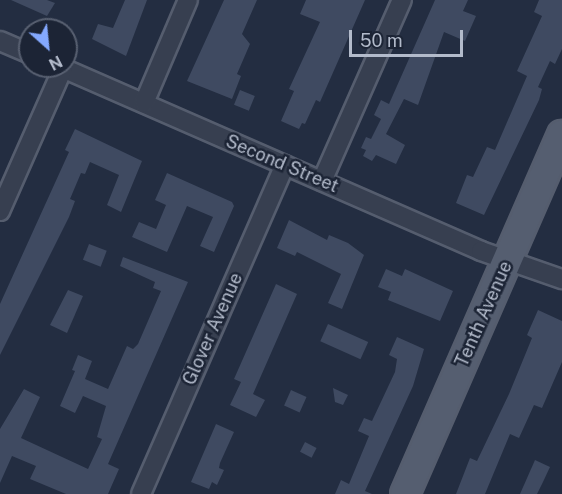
<!DOCTYPE html>
<html>
<head>
<meta charset="utf-8">
<style>
  body { margin:0 }
  #map { position:relative; width:562px; height:494px; overflow:hidden; background:#232d41; font-family:"Public Sans",sans-serif }
  div>[style] { position:absolute }
  .building>* { inset:0; background:#3f4a61; transform-origin:0 0 }
  .roads { filter:drop-shadow(2px 0 #555d6e) drop-shadow(-2px 0 #555d6e) drop-shadow(0 2px #555d6e) drop-shadow(0 -2px #555d6e) }
  .minor>* { height:18px; margin:-9px; padding:0 9px; transform-origin:9px; border-radius:9px; background:#373f50 }
  .primary>* { height:28px; margin:-14px; padding:0 14px; transform-origin:14px; border-radius:14px; background:#555e70 }
  span { translate:-50% -50%; white-space:nowrap; text-align:center; line-height:1.15; -webkit-text-stroke:5px #1c2435; paint-order:stroke }
  .street-label { font-size:18px; color:#b3bbcb }
  .north { position:absolute; left:18px; top:18px; width:60px; height:60px; box-sizing:border-box; background:#1c2435; border:2px solid #586071; border-radius:50%; rotate:153deg; font-size:16px; font-weight:700; line-height:24px; text-align:center; color:#b3bbcb }
  .north::after { content:''; display:block; margin:auto; width:21px; height:27px; background:#84a9ff; clip-path:polygon(50% 0,100% 100%,50% 72%,0 100%) }
  .scale { position:absolute; left:349px; top:30px; width:114px; height:27px; box-sizing:border-box; border:3px solid #b3bbcb; border-top:0; padding-left:8px; font-size:18px; line-height:21px; white-space:nowrap; color:#b3bbcb; -webkit-text-stroke:4px #1c2435; paint-order:stroke }
</style>
</head>
<body>
<div id="map">
  <div class="building">
    <i style="clip-path:polygon(11px 0,47px 0,55px 3px,47px 16px)"></i>
    <i style="clip-path:polygon(125px 0,147px 0,126px 56px,92px 39px,98px 24px,113px 28px)"></i>
    <i style="clip-path:polygon(224px 0,257px 0,242px 34px,250px 44px,237px 74px,241px 76px,232px 99px,187px 81px)"></i>
    <i style="clip-path:polygon(306px 0,365px 0,320px 102px,316px 100px,305px 124px,302px 123px,299px 129px,281px 121px,294px 91px,289px 89px,320px 22px,300px 14px)"></i>
    <i style="clip-path:polygon(435px 0,468px 0,463px 11px,476px 16px,465px 41px,444px 32px,418px 105px,404px 99px,386px 134px,405px 145px,396px 164px,376px 155px,372px 161px,363px 156px,366px 150px,361px 148px,366px 137px,371px 139px,381px 119px,374px 115px,381px 100px,389px 104px)"></i>
    <i style="clip-path:polygon(539px 0,562px 0,562px 49px,555px 64px,550px 61px,538px 87px,542px 89px,539px 100px,484px 215px,456px 203px,467px 175px,473px 177px,487px 147px,495px 150px,527px 76px,517px 71px,542px 16px,534px 12px)"></i>
    <i style="left:240px;top:90px;width:16px;height:16px;rotate:22deg"></i>
    <i style="clip-path:polygon(75px 129px,142px 161px,121px 212px,107px 205px,119px 175px,90px 162px,85px 174px,81px 173px,70px 199px,75px 201px,69px 217px,0 355px,0 304px,69px 152px,65px 150px)"></i>
    <i style="clip-path:polygon(167px 173px,232px 202px,234px 206px,214px 252px,200px 246px,213px 217px,187px 206px,167px 252px,132px 237px,139px 222px,156px 229px,166px 205px,155px 200px)"></i>
    <i style="clip-path:polygon(289px 220px,327px 240px,329px 235px,348px 243px,364px 255px,342px 309px,328px 303px,341px 274px,297px 252px,295px 256px,277px 248px)"></i>
    <i style="left:89px;top:244px;width:19px;height:17px;rotate:21deg"></i>
    <i style="clip-path:polygon(123px 257px,188px 282px,108px 464px,119px 469px,108px 494px,66px 494px,30px 479px,36px 466px,12px 456px,0 483px,0 429px,24px 389px,40px 397px,21px 438px,88px 469px,102px 439px,97px 437px,106px 406px,83px 396px,75px 413px,60px 406px,75px 371px,72px 370px,78px 355px,92px 361px,85px 379px,108px 389px,127px 346px,133px 349px,138px 344px,161px 291px,153px 288px,155px 282px,120px 266px)"></i>
    <i style="clip-path:polygon(386px 269px,402px 276px,405px 269px,453px 291px,440px 321px,388px 300px,391px 292px,378px 287px)"></i>
    <i style="clip-path:polygon(276px 284px,297px 294px,253px 394px,265px 400px,256px 417px,230px 405px,241px 382px,234px 379px)"></i>
    <i style="clip-path:polygon(68px 290px,83px 296px,67px 333px,50px 325px)"></i>
    <i style="clip-path:polygon(538px 310px,562px 321px,562px 362px,542px 408px,534px 405px,519px 438px,510px 434px,485px 494px,456px 494px,470px 458px,477px 461px,509px 394px,532px 338px,527px 335px)"></i>
    <i style="left:328px;top:324px;width:44px;height:19px;rotate:24deg"></i>
    <i style="clip-path:polygon(397px 337px,424px 349px,413px 386px,365px 491px,372px 494px,335px 494px,341px 480px,349px 484px,369px 436px,358px 431px,364px 418px,372px 421px,395px 372px,397px 359px,389px 355px)"></i>
    <i style="clip-path:polygon(333px 388px,348px 395px,343px 405px,335px 402px)"></i>
    <i style="left:291px;top:390px;width:17px;height:17px;rotate:24deg"></i>
    <i style="clip-path:polygon(216px 424px,234px 432px,220px 463px,219px 468px,224px 470px,217px 485px,212px 482px,209px 489px,191px 482px)"></i>
    <i style="left:305px;top:442px;width:13px;height:11px;rotate:27deg"></i>
    <i style="clip-path:polygon(535px 460px,550px 467px,542px 484px,537px 494px,520px 494px)"></i>
  </div>
  <div class="roads">
    <div class="minor">
      <i style="left:0;top:41px;width:33px;rotate:23deg"></i>
      <i style="left:58px;top:66px;width:462px;rotate:23.6deg"></i>
      <i style="left:481px;top:251px;width:86px;rotate:19.1deg"></i>
      <i style="left:144px;top:103px;width:112px;rotate:-66.9deg"></i>
      <i style="left:322px;top:181px;width:198px;rotate:-66.2deg"></i>
      <i style="left:0;top:211px;width:156px;rotate:-66.2deg"></i>
      <i style="left:141px;top:494px;width:359px;rotate:-66.4deg"></i>
    </div>
    <div class="primary">
      <i style="left:405px;top:494px;width:392px;rotate:-66.4deg"></i>
    </div>
  </div>
  <div class="street-label">
    <span style="left:282px;top:164px;rotate:23deg">Second Street</span>
    <span style="left:484px;top:314px;rotate:-66deg">Tenth Avenue</span>
    <span style="left:213px;top:329px;rotate:-66deg">Glover Avenue</span>
  </div>
  <div class="north">N</div>
  <div class="scale">50 m</div>
</div>
</body>
</html>
